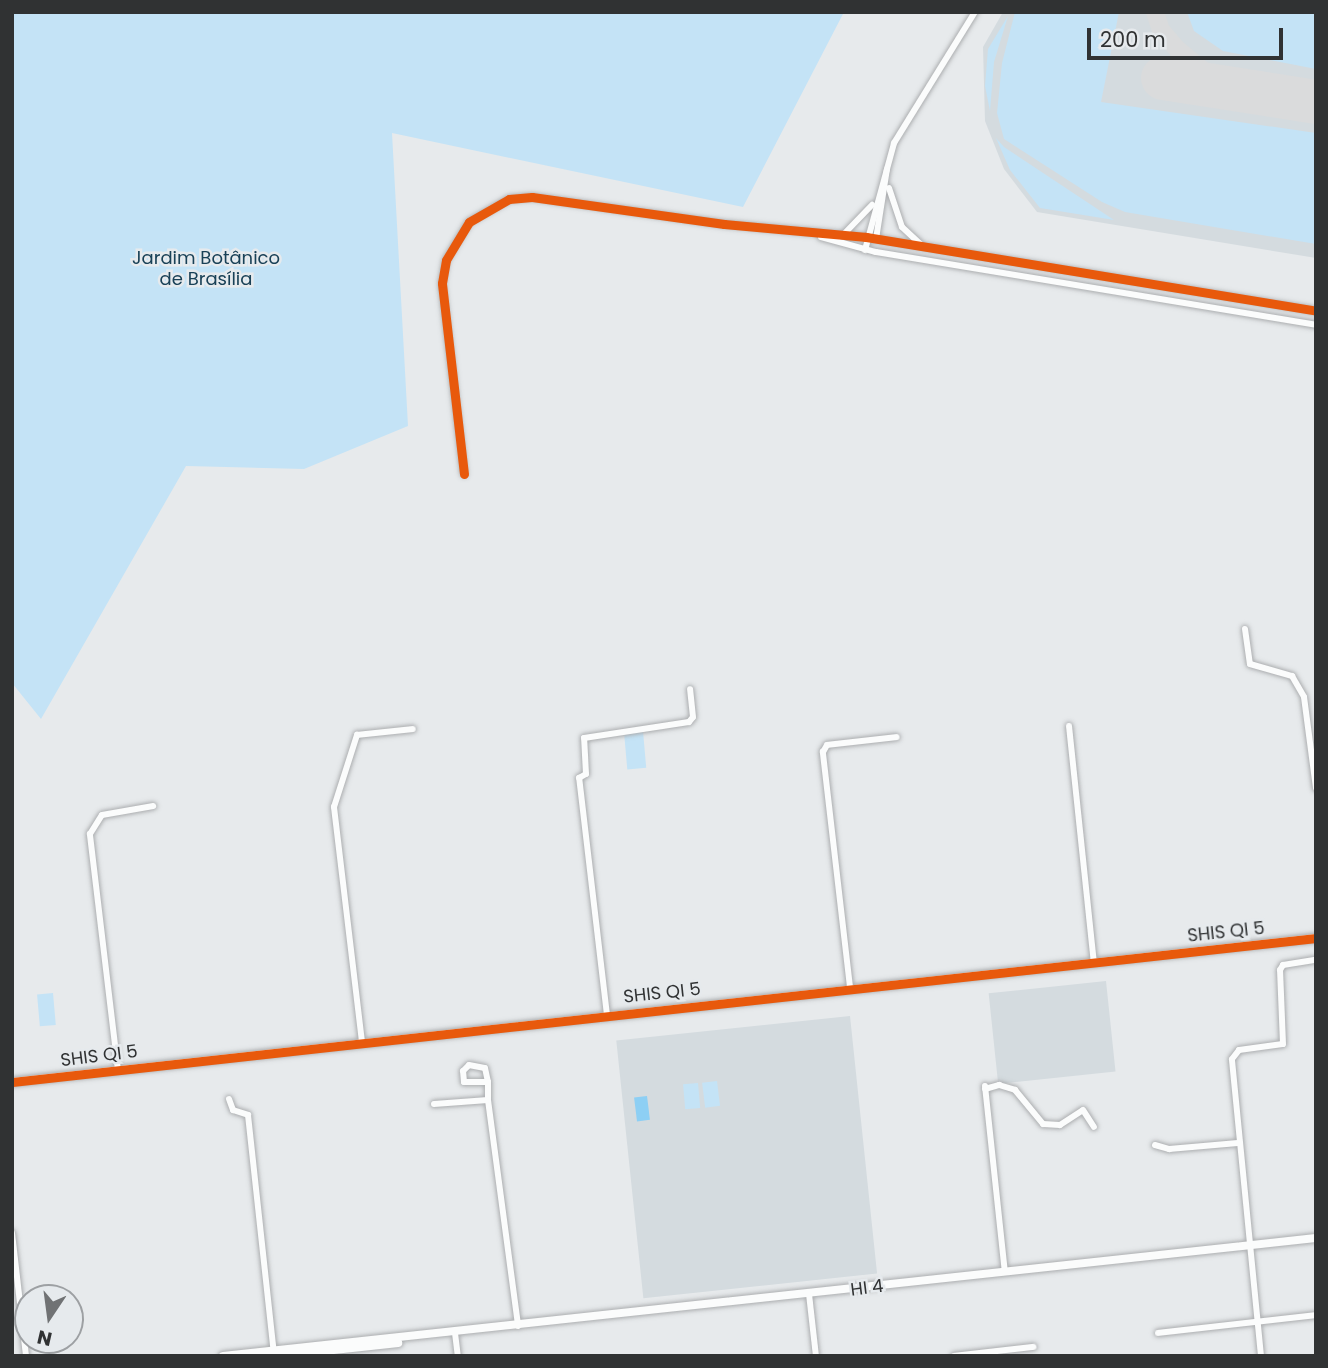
<!DOCTYPE html>
<meta charset="utf-8">
<style>
body{margin:0}
#map{position:relative;width:1328px;height:1368px;overflow:hidden;background:#e7eaec;font-family:Poppins,sans-serif}
div>[style]{position:absolute}
.built>*{inset:0;background:#d4dbdf;transform-origin:0 0}
.green>*{inset:0;background:#c4e3f6;transform-origin:0 0}
.water>*{inset:0;background:#8dcff4;transform-origin:0 0}
.taxiway>*{height:18px;margin:-9px;padding:0 9px;transform-origin:9px;border-radius:9px;background:#dadbdc}
.runway>*{height:44px;margin:-22px;padding:0 22px;transform-origin:22px;border-radius:22px;background:#dadbdc}
.roads{filter:drop-shadow(0 0 2px #acaeb0) drop-shadow(0 0 2px #acaeb0)}
.minor>*{height:6px;margin:-3px;padding:0 3px;transform-origin:3px;border-radius:3px;background:#fbfcfc}
.tertiary>*{height:8px;margin:-4px;padding:0 4px;transform-origin:4px;border-radius:4px;background:#fbfcfc}
.cycleway>*{height:9px;margin:-4.5px;padding:0 4.5px;transform-origin:4.5px;border-radius:4.5px;background:#e8590c}
span{translate:-50% -50%;white-space:nowrap;text-align:center;line-height:1.15;-webkit-text-stroke:5px #e6eaed;paint-order:stroke}
.park-label{font-size:18px;color:#194157}
.street-label{font-size:18px;color:#303233}
.frame{position:absolute;inset:0;border:14px solid #303233;pointer-events:none}
.north{position:absolute;left:14px;top:1284px;width:70px;height:70px;box-sizing:border-box;background:#e6eaed;border:2px solid #9da0a3;border-radius:50%;rotate:193deg;font-size:19px;font-weight:700;line-height:28px;text-align:center;color:#303233}
.north::after{content:'';display:block;margin:auto;width:24px;height:32px;background:#707274;clip-path:polygon(50% 0,100% 100%,50% 72%,0 100%)}
.scale{position:absolute;left:1087px;top:28px;width:196px;height:32px;box-sizing:border-box;border:4px solid #303233;border-top:0;padding-left:9px;font-size:21px;line-height:24px;white-space:nowrap;color:#303233;-webkit-text-stroke:5px #e6eaed;paint-order:stroke}
</style>
<div id="map">
<div class="built">
<i style="clip-path:polygon(1003px 12px,1316px 12px,1316px 258px,1037px 212px,1004px 169px,985px 121px,983px 47px)"></i>
<i style="left:1106px;top:981px;width:91px;height:118px;rotate:84deg"></i>
<i style="left:850px;top:1016px;width:259px;height:235px;rotate:84deg"></i>
</div>
<div class="green">
<i style="clip-path:polygon(12px 12px,844px 12px,743px 207px,392px 133px,408px 426px,304px 469px,186px 466px,41px 719px,12px 683px)"></i>
<i style="clip-path:polygon(1015px 12px,1119px 12px,1101px 102px,1316px 133px,1316px 244px,1125px 212px,1102px 202px,1004px 139px,997px 113px,1002px 63px)"></i>
<i style="clip-path:polygon(1187px 12px,1316px 12px,1316px 69px,1223px 51px,1194px 31px)"></i>
<i style="clip-path:polygon(1008px 16px,994px 62px,990px 111px,985px 86px,988px 49px)"></i>
<i style="clip-path:polygon(996px 138px,1004px 147px,1114px 220px,1040px 208px,1010px 170px)"></i>
<i style="left:643px;top:731px;width:37px;height:19px;rotate:85deg"></i>
<i style="left:53px;top:993px;width:32px;height:16px;rotate:85deg"></i>
<i style="left:717px;top:1081px;width:25px;height:15px;rotate:83deg"></i>
<i style="left:698px;top:1083px;width:25px;height:15px;rotate:85deg"></i>
</div>
<div class="water">
<i style="left:647px;top:1096px;width:24px;height:13px;rotate:83deg"></i>
</div>
<div class="taxiway">
<i style="left:1155px;top:12px;width:19px;rotate:72deg"></i>
<i style="left:1161px;top:30px;width:23px;rotate:50deg"></i>
<i style="left:1176px;top:48px;width:45px;rotate:39.6deg"></i>
<i style="left:1211px;top:77px;width:27px;rotate:24deg"></i>
</div>
<div class="runway">
<i style="left:1163px;top:78px;width:155px;rotate:8.9deg"></i>
</div>
<div class="roads">
<div class="minor">
<i style="left:889px;top:188px;width:41px;rotate:71.6deg"></i>
<i style="left:902px;top:227px;width:25px;rotate:43deg"></i>
<i style="left:843px;top:235px;width:42px;rotate:-46deg"></i>
<i style="left:821px;top:237px;width:57px;rotate:15.3deg"></i>
<i style="left:876px;top:252px;width:446px;rotate:9.4deg"></i>
<i style="left:876px;top:239px;width:71px;rotate:-81.1deg"></i>
<i style="left:865px;top:250px;width:111px;rotate:-74.8deg"></i>
<i style="left:894px;top:143px;width:154px;rotate:-58.3deg"></i>
<i style="left:464px;top:474px;width:192px;rotate:-96.6deg"></i>
<i style="left:442px;top:283px;width:23px;rotate:-80deg"></i>
<i style="left:446px;top:260px;width:44px;rotate:-58.8deg"></i>
<i style="left:469px;top:222px;width:46px;rotate:-29.9deg"></i>
<i style="left:509px;top:199px;width:23px;rotate:-5deg"></i>
<i style="left:532px;top:197px;width:194px;rotate:8deg"></i>
<i style="left:724px;top:224px;width:143px;rotate:5.2deg"></i>
<i style="left:866px;top:237px;width:456px;rotate:9.3deg"></i>
<i style="left:1245px;top:629px;width:35px;rotate:82deg"></i>
<i style="left:1250px;top:664px;width:44px;rotate:15.9deg"></i>
<i style="left:1292px;top:676px;width:24px;rotate:60deg"></i>
<i style="left:1304px;top:697px;width:92px;rotate:82.5deg"></i>
<i style="left:1069px;top:726px;width:237px;rotate:84deg"></i>
<i style="left:850px;top:987px;width:237px;rotate:-96.6deg"></i>
<i style="left:823px;top:752px;width:8px;rotate:-60deg"></i>
<i style="left:827px;top:745px;width:70px;rotate:-6.5deg"></i>
<i style="left:607px;top:1015px;width:239px;rotate:-96.7deg"></i>
<i style="left:579px;top:778px;width:8px;rotate:-30deg"></i>
<i style="left:586px;top:774px;width:36px;rotate:-93deg"></i>
<i style="left:584px;top:738px;width:106px;rotate:-8.7deg"></i>
<i style="left:689px;top:722px;width:6px;rotate:-51deg"></i>
<i style="left:693px;top:717px;width:28px;rotate:-96deg"></i>
<i style="left:362px;top:1042px;width:237px;rotate:-96.8deg"></i>
<i style="left:334px;top:807px;width:76px;rotate:-72.3deg"></i>
<i style="left:357px;top:735px;width:56px;rotate:-6.1deg"></i>
<i style="left:118px;top:1070px;width:238px;rotate:-96.8deg"></i>
<i style="left:90px;top:834px;width:22px;rotate:-58deg"></i>
<i style="left:102px;top:815px;width:52px;rotate:-10deg"></i>
<i style="left:985px;top:1086px;width:187px;rotate:83.9deg"></i>
<i style="left:985px;top:1089px;width:15px;rotate:-16deg"></i>
<i style="left:999px;top:1085px;width:17px;rotate:17deg"></i>
<i style="left:1015px;top:1090px;width:44px;rotate:50.5deg"></i>
<i style="left:1043px;top:1124px;width:17px;rotate:3deg"></i>
<i style="left:1060px;top:1125px;width:27px;rotate:-33deg"></i>
<i style="left:1083px;top:1110px;width:20px;rotate:57deg"></i>
<i style="left:229px;top:1099px;width:12px;rotate:70deg"></i>
<i style="left:233px;top:1110px;width:16px;rotate:18deg"></i>
<i style="left:248px;top:1115px;width:242px;rotate:83.8deg"></i>
<i style="left:488px;top:1100px;width:228px;rotate:82.4deg"></i>
<i style="left:434px;top:1104px;width:54px;rotate:-4.2deg"></i>
<i style="left:488px;top:1100px;width:18px;rotate:-90deg"></i>
<i style="left:488px;top:1082px;width:24px;rotate:180deg"></i>
<i style="left:464px;top:1082px;width:11px;rotate:-95deg"></i>
<i style="left:463px;top:1071px;width:8px;rotate:-45deg"></i>
<i style="left:469px;top:1065px;width:16px;rotate:11deg"></i>
<i style="left:485px;top:1068px;width:14px;rotate:78deg"></i>
<i style="left:1155px;top:1145px;width:15px;rotate:16deg"></i>
<i style="left:1169px;top:1149px;width:69px;rotate:-5deg"></i>
<i style="left:12px;top:1233px;width:124px;rotate:83.5deg"></i>
<i style="left:809px;top:1294px;width:62px;rotate:83.6deg"></i>
<i style="left:455px;top:1333px;width:23px;rotate:83deg"></i>
<i style="left:1158px;top:1333px;width:159px;rotate:-6.5deg"></i>
<i style="left:954px;top:1356px;width:80px;rotate:-6.5deg"></i>
<i style="left:1261px;top:1356px;width:298px;rotate:-95.6deg"></i>
<i style="left:1232px;top:1059px;width:11px;rotate:-52deg"></i>
<i style="left:1239px;top:1050px;width:44px;rotate:-7.8deg"></i>
<i style="left:1283px;top:1044px;width:74px;rotate:-92.3deg"></i>
<i style="left:1280px;top:970px;width:6px;rotate:-59deg"></i>
<i style="left:1283px;top:965px;width:33px;rotate:-9deg"></i>
</div>
<div class="tertiary">
<i style="left:12px;top:1082px;width:1312px;rotate:-6.3deg"></i>
<i style="left:223px;top:1356px;width:1099px;rotate:-6.16deg"></i>
<i style="left:278px;top:1356px;width:121px;rotate:-6.2deg"></i>
</div>
</div>
<div class="cycleway">
<i style="left:464px;top:474px;width:192px;rotate:-96.6deg"></i>
<i style="left:442px;top:283px;width:23px;rotate:-80deg"></i>
<i style="left:446px;top:260px;width:44px;rotate:-58.8deg"></i>
<i style="left:469px;top:222px;width:46px;rotate:-29.9deg"></i>
<i style="left:509px;top:199px;width:23px;rotate:-5deg"></i>
<i style="left:532px;top:197px;width:194px;rotate:8deg"></i>
<i style="left:724px;top:224px;width:143px;rotate:5.2deg"></i>
<i style="left:866px;top:237px;width:456px;rotate:9.3deg"></i>
<i style="left:12px;top:1082px;width:1312px;rotate:-6.3deg"></i>
</div>
<div class="park-label">
<span style="left:206px;top:269px">Jardim Botânico<br>de Brasília</span>
</div>
<div class="street-label">
<span style="left:1226px;top:932px;rotate:-6deg">SHIS QI 5</span>
<span style="left:662px;top:993px;rotate:-6deg">SHIS QI 5</span>
<span style="left:99px;top:1056px;rotate:-7deg">SHIS QI 5</span>
<span style="left:867px;top:1288px;rotate:-7deg">HI 4</span>
</div>
<div class="frame"></div>
<div class="north">N</div>
<div class="scale">200 m</div>
</div>
